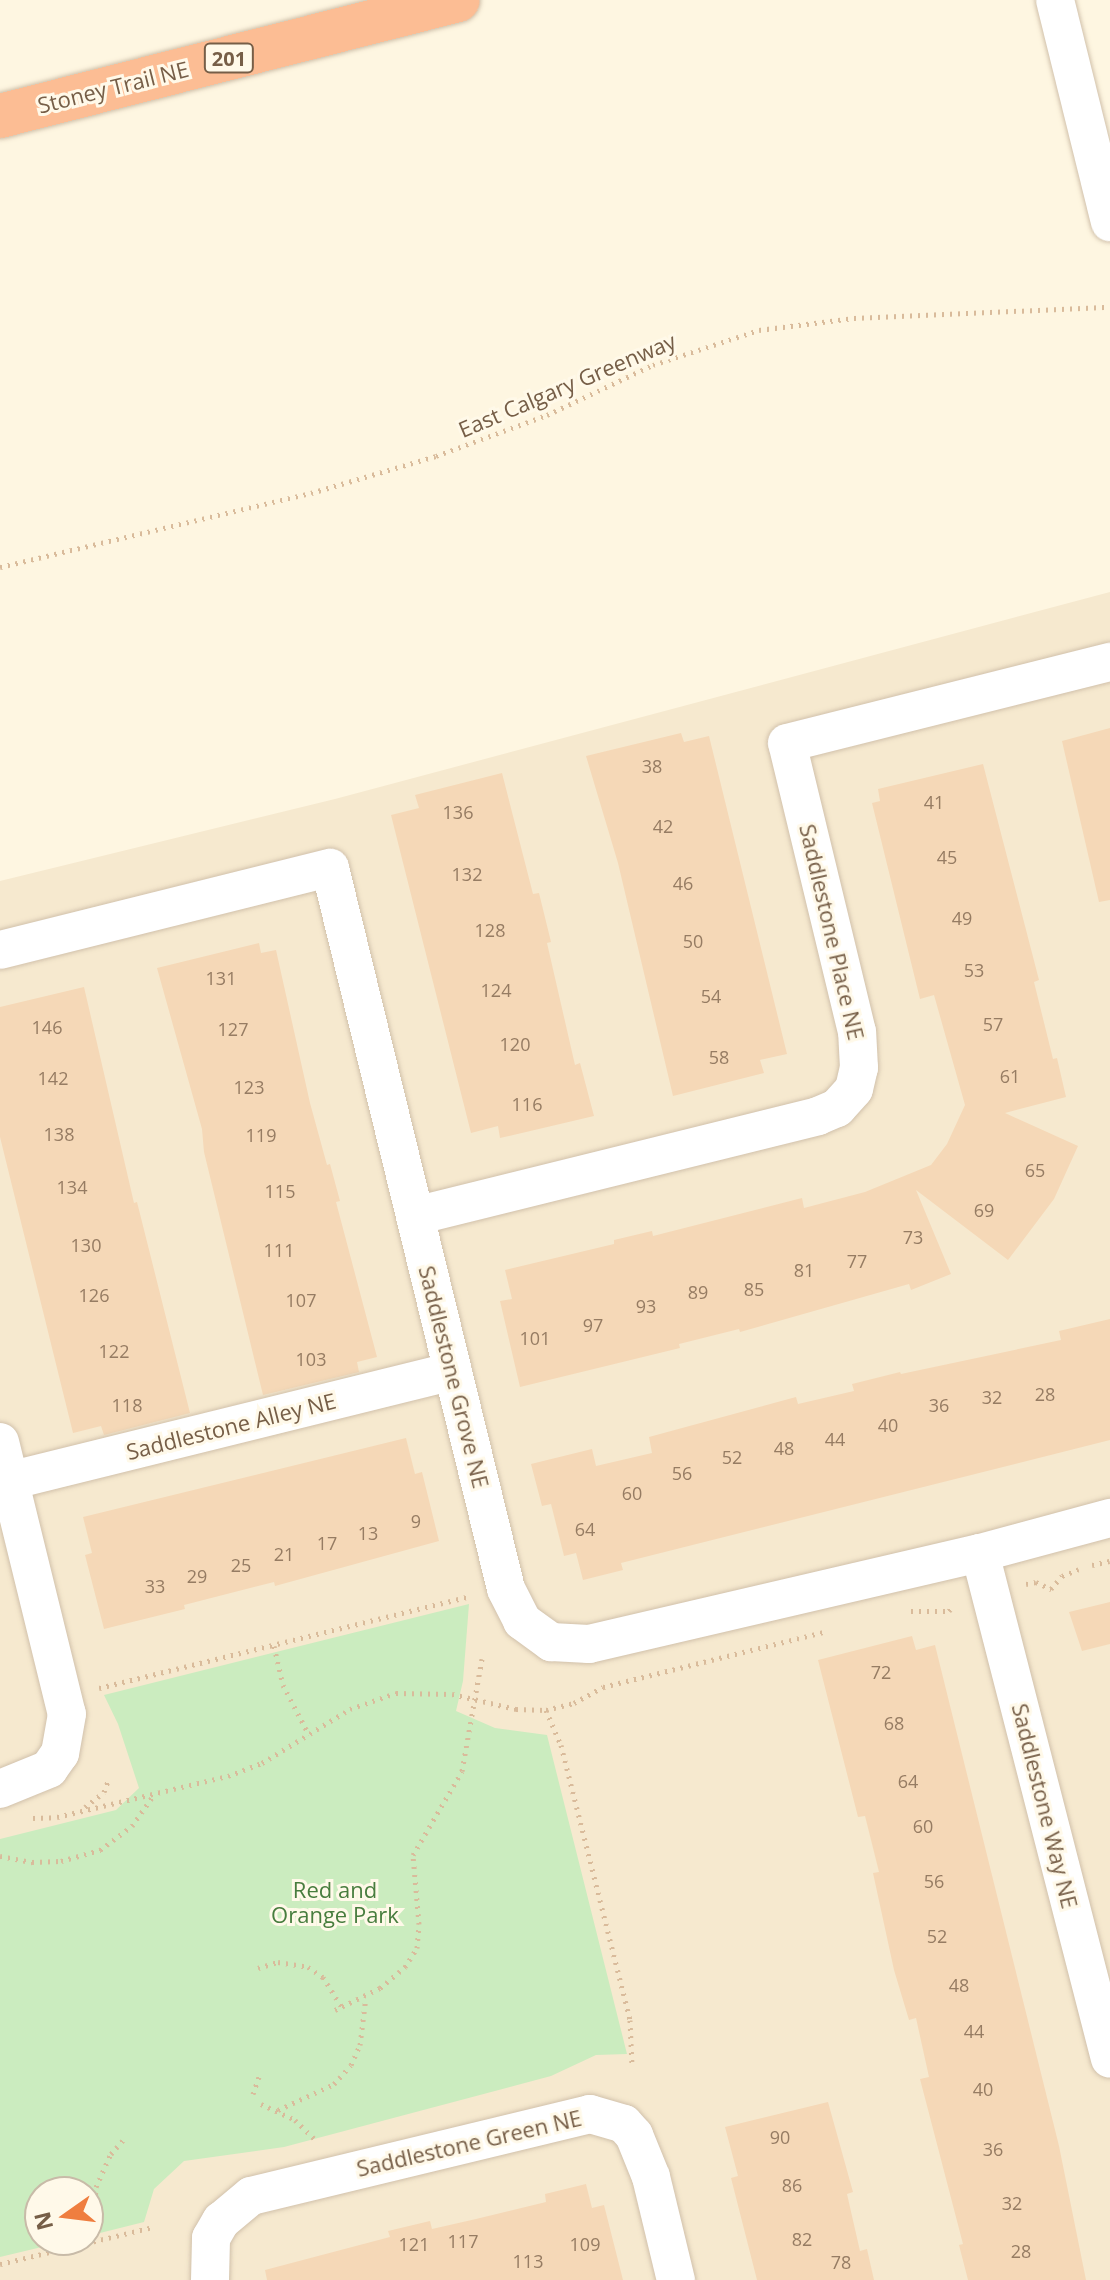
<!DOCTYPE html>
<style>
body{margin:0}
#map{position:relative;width:1110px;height:2280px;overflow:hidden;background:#fef6e1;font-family:"Open Sans",sans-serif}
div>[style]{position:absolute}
.residential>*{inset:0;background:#f6e9cf}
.green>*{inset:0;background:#cbecbf}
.building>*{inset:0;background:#f5d8b7}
.path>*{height:5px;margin-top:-2.5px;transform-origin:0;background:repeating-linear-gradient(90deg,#d9bb9b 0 2px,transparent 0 8px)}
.roads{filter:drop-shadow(0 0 2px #d1c1ab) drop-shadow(0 0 2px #d1c1ab)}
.minor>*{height:38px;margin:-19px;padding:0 19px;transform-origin:19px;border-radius:19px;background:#fff}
.highway>*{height:44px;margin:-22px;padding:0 22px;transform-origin:22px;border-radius:22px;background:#fcbd94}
span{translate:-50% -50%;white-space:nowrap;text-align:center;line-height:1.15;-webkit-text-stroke:6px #fff9e9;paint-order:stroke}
.number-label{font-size:18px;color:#967c63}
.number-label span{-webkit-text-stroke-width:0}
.shield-label span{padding:2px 6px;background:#fff9e9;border:2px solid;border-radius:6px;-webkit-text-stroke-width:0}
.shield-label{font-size:20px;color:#765e47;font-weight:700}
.street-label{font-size:22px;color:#765e47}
.park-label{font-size:22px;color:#487d3e}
.north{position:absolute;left:24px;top:2176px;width:80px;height:80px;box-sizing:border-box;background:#fff9e9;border:2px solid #c8bba8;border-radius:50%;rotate:256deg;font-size:22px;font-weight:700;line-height:32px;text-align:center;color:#765e47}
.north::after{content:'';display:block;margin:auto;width:28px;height:36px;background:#ef7e3f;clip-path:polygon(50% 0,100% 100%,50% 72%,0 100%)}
</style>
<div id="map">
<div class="residential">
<i style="clip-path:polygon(evenodd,1110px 592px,1110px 2280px,0 2280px,0 881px,335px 799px,1110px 592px,40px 2192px,88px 2192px,88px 2240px,40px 2240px,40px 2192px)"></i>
</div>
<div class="green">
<i style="clip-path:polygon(469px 1604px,463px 1681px,456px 1711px,495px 1728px,547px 1735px,627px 2054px,596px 2055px,551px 2076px,284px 2147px,184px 2161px,154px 2189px,144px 2222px,88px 2236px,88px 2192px,40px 2192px,40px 2240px,71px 2240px,0 2257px,0 1839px,116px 1810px,139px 1788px,118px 1724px,104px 1695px)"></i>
</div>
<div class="building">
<i style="clip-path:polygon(1110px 728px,1110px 900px,1099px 902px,1062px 741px)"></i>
<i style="clip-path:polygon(681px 733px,684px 742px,709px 736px,787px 1054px,760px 1060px,764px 1073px,673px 1096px,618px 863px,586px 756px)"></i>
<i style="clip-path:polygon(983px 764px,1039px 980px,1034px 982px,1053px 1059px,1057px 1058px,1066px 1097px,1005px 1113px,1078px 1146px,1054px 1199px,1008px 1260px,916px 1190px,951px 1274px,911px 1290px,909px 1284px,740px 1332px,739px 1329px,679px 1344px,680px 1348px,520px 1387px,500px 1301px,512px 1299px,505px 1270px,614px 1244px,614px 1240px,652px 1231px,653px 1236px,802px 1198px,804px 1208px,865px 1192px,931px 1165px,947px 1144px,965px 1105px,934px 995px,920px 999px,872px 803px,880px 801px,878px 789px)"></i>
<i style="clip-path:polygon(502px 773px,533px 894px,539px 893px,551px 942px,547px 943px,575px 1065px,580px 1063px,594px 1116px,500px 1138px,498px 1126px,471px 1133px,391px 815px,419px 808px,415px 795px)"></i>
<i style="clip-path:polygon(259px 943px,261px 953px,276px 950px,310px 1103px,327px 1165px,330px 1164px,340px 1201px,336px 1202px,377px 1357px,357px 1362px,359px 1372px,263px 1395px,204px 1152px,202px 1129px,157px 968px)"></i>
<i style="clip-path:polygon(84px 987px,134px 1203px,137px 1202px,190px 1413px,104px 1435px,101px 1426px,73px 1433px,0 1137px,0 1007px)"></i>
<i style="clip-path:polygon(1110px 1319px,1110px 1440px,621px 1563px,623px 1570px,583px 1580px,576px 1553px,564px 1556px,551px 1504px,542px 1506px,531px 1464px,592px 1449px,596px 1466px,652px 1453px,649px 1437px,796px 1397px,798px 1404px,854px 1391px,852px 1384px,900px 1372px,901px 1374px,1061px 1340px,1059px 1331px)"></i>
<i style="clip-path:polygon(406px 1438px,415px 1474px,422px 1472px,439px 1541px,275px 1586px,274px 1582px,184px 1605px,185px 1609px,104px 1629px,85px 1555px,92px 1553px,83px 1517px)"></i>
<i style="clip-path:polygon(1110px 1602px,1110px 1644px,1082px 1651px,1069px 1612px)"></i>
<i style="clip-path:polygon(912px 1636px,916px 1650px,935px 1645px,1059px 2146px,1086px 2280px,968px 2280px,959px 2245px,963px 2244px,920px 2079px,929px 2077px,916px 2018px,909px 2020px,894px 1970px,873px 1873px,879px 1872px,865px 1816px,858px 1817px,818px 1660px)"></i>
<i style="clip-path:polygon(828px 2102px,853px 2192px,847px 2194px,860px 2251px,867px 2249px,874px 2280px,757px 2280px,731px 2178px,738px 2176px,725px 2127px)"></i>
<i style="clip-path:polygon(586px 2184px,592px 2208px,604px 2205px,623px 2280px,267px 2280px,265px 2270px,390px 2237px,388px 2231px,430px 2221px,432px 2229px,476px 2219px,546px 2202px,545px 2194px)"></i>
</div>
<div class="path">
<i style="left:0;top:567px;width:320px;rotate:-13.4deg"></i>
<i style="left:311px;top:493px;width:130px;rotate:-16.5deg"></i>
<i style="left:436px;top:456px;width:118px;rotate:-20.3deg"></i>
<i style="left:547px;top:415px;width:117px;rotate:-25.3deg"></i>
<i style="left:653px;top:365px;width:112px;rotate:-18.3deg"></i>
<i style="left:759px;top:330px;width:96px;rotate:-7.2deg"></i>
<i style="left:854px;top:318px;width:256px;rotate:-2.5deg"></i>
<i style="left:1092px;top:1565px;width:18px;rotate:-13deg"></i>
<i style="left:1026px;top:1584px;width:10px;rotate:-11deg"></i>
<i style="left:1036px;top:1582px;width:17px;rotate:25deg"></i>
<i style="left:1051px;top:1589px;width:17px;rotate:-50deg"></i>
<i style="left:1062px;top:1576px;width:18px;rotate:-22deg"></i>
<i style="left:911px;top:1611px;width:38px"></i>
<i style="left:949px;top:1611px;width:7px;rotate:-56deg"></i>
<i style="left:274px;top:1646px;width:40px;rotate:77deg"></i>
<i style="left:283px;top:1685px;width:56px;rotate:62.5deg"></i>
<i style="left:99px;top:1688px;width:382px;rotate:-13.9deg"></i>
<i style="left:546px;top:1710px;width:38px;rotate:67deg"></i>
<i style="left:561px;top:1745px;width:284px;rotate:75.9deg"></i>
<i style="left:630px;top:2020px;width:45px;rotate:87.5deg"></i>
<i style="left:85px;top:1807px;width:24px;rotate:-38deg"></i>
<i style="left:104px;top:1792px;width:15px;rotate:-70deg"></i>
<i style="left:33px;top:1818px;width:24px;rotate:-2deg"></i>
<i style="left:57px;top:1817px;width:176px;rotate:-13.5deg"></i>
<i style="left:228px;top:1776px;width:36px;rotate:-21deg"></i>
<i style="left:262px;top:1763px;width:103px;rotate:-31.5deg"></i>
<i style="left:350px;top:1709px;width:49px;rotate:-19.2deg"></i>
<i style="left:396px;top:1693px;width:56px;rotate:1deg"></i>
<i style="left:452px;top:1694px;width:66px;rotate:13.2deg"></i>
<i style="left:516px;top:1709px;width:30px;rotate:2deg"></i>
<i style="left:546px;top:1710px;width:29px;rotate:-14deg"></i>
<i style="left:574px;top:1703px;width:33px;rotate:-29deg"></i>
<i style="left:603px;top:1687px;width:231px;rotate:-14deg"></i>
<i style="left:0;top:1856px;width:33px;rotate:11deg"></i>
<i style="left:32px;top:1862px;width:29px;rotate:-2deg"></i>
<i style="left:61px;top:1861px;width:41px;rotate:-15.8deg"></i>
<i style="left:100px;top:1850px;width:40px;rotate:-37deg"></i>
<i style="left:132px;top:1826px;width:39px;rotate:-55deg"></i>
<i style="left:258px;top:1968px;width:21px;rotate:-17deg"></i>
<i style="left:278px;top:1962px;width:30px;rotate:9deg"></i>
<i style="left:308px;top:1967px;width:18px;rotate:34deg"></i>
<i style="left:323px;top:1977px;width:36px;rotate:58deg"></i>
<i style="left:335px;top:2010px;width:50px;rotate:-26.1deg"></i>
<i style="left:380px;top:1988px;width:33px;rotate:-40deg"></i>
<i style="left:405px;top:1967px;width:22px;rotate:-58deg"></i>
<i style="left:417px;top:1948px;width:24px;rotate:-85deg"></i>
<i style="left:419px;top:1924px;width:69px;rotate:-95deg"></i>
<i style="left:413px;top:1855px;width:97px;rotate:-59.7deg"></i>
<i style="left:462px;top:1771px;width:114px;rotate:-79.9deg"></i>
<i style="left:253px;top:2094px;width:21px;rotate:-71deg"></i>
<i style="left:261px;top:2104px;width:38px;rotate:25deg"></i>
<i style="left:295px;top:2120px;width:30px;rotate:44deg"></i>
<i style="left:278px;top:2110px;width:62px;rotate:-24.9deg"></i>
<i style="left:334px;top:2084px;width:25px;rotate:-48deg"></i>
<i style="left:351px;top:2065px;width:22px;rotate:-66deg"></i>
<i style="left:360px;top:2045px;width:48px;rotate:-82.9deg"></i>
<i style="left:92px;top:2242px;width:55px;rotate:-85.8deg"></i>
<i style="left:96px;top:2187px;width:36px;rotate:-66deg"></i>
<i style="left:111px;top:2154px;width:23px;rotate:-49deg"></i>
<i style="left:0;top:2264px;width:157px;rotate:-13.6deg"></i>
</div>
<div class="roads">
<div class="minor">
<i style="left:1055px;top:0;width:229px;rotate:76.1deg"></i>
<i style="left:0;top:950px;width:340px;rotate:-14deg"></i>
<i style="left:330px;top:868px;width:742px;rotate:76.28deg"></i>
<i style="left:506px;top:1589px;width:36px;rotate:63deg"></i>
<i style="left:522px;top:1621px;width:36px;rotate:36deg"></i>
<i style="left:551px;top:1642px;width:38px;rotate:3deg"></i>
<i style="left:589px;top:1644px;width:401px;rotate:-13.1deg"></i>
<i style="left:980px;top:1553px;width:135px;rotate:-15.1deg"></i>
<i style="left:415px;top:1216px;width:415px;rotate:-13.9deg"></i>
<i style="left:818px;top:1116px;width:21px;rotate:-23deg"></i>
<i style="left:837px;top:1108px;width:25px;rotate:-48deg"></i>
<i style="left:854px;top:1089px;width:22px;rotate:-77deg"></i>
<i style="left:859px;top:1068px;width:36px;rotate:-93deg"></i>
<i style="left:857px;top:1032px;width:297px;rotate:-103.6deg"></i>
<i style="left:787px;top:743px;width:333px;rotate:-14.1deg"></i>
<i style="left:0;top:1442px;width:280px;rotate:76.2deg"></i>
<i style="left:67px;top:1714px;width:40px;rotate:100deg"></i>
<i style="left:60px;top:1753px;width:19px;rotate:125deg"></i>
<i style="left:49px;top:1769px;width:53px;rotate:157.8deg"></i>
<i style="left:9px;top:1481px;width:457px;rotate:-13.9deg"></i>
<i style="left:980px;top:1553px;width:522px;rotate:75.59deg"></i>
<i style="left:210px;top:2280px;width:42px;rotate:-88.6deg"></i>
<i style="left:211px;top:2238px;width:20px;rotate:-60deg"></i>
<i style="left:221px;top:2221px;width:39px;rotate:-40deg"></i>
<i style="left:251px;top:2196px;width:349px;rotate:-13.6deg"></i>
<i style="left:590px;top:2114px;width:35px;rotate:16deg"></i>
<i style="left:624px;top:2124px;width:15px;rotate:48deg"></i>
<i style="left:634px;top:2135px;width:45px;rotate:68deg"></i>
<i style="left:651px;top:2177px;width:106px;rotate:76.4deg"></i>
</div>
<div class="highway">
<i style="left:0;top:116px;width:472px;rotate:-14.2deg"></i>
</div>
</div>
<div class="number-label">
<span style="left:652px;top:766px">38</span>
<span style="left:934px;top:802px">41</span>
<span style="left:458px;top:812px">136</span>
<span style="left:663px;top:826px">42</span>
<span style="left:947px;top:857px">45</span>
<span style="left:467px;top:874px">132</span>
<span style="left:683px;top:883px">46</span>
<span style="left:962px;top:918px">49</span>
<span style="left:490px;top:930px">128</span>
<span style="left:693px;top:941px">50</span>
<span style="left:974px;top:970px">53</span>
<span style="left:221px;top:978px">131</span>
<span style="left:496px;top:990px">124</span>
<span style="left:711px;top:996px">54</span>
<span style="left:993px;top:1024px">57</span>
<span style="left:47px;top:1027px">146</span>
<span style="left:233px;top:1029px">127</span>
<span style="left:515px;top:1044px">120</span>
<span style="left:719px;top:1057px">58</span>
<span style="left:1010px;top:1076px">61</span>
<span style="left:53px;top:1078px">142</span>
<span style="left:249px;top:1087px">123</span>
<span style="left:527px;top:1104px">116</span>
<span style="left:59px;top:1134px">138</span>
<span style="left:261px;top:1135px">119</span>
<span style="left:1035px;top:1170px">65</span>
<span style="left:72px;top:1187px">134</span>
<span style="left:280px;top:1191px">115</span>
<span style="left:984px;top:1210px">69</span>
<span style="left:913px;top:1237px">73</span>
<span style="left:86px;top:1245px">130</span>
<span style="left:279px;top:1250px">111</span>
<span style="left:857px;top:1261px">77</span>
<span style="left:804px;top:1270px">81</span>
<span style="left:754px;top:1289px">85</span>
<span style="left:698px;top:1292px">89</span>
<span style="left:94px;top:1295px">126</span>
<span style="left:301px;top:1300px">107</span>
<span style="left:646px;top:1306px">93</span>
<span style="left:593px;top:1325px">97</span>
<span style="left:535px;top:1338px">101</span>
<span style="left:114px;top:1351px">122</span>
<span style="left:311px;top:1359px">103</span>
<span style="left:1045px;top:1394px">28</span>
<span style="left:992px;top:1397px">32</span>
<span style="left:127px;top:1405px">118</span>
<span style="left:939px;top:1405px">36</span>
<span style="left:888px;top:1425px">40</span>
<span style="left:835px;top:1439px">44</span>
<span style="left:784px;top:1448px">48</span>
<span style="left:732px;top:1457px">52</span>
<span style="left:682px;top:1473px">56</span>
<span style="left:632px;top:1493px">60</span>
<span style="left:416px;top:1521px">9</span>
<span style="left:585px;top:1529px">64</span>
<span style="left:368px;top:1533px">13</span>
<span style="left:327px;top:1543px">17</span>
<span style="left:284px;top:1554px">21</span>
<span style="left:241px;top:1565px">25</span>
<span style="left:197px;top:1576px">29</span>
<span style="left:155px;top:1586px">33</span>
<span style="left:881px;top:1672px">72</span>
<span style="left:894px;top:1723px">68</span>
<span style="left:908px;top:1781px">64</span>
<span style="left:923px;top:1826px">60</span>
<span style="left:934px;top:1881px">56</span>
<span style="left:937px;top:1936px">52</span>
<span style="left:959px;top:1985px">48</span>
<span style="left:974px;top:2031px">44</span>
<span style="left:983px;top:2089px">40</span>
<span style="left:780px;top:2137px">90</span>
<span style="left:993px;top:2149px">36</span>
<span style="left:792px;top:2185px">86</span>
<span style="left:1012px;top:2203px">32</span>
<span style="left:802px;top:2239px">82</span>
<span style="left:463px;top:2241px">117</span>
<span style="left:414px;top:2244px">121</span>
<span style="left:585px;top:2244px">109</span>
<span style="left:1021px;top:2251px">28</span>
<span style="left:528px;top:2261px">113</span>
<span style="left:841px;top:2262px">78</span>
</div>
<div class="shield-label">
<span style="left:229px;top:58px">201</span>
</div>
<div class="street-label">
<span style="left:113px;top:87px;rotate:-14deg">Stoney Trail NE</span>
<span style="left:567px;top:385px;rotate:-23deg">East Calgary Greenway</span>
<span style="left:832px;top:932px;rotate:77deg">Saddlestone Place NE</span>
<span style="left:454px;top:1377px;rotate:76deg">Saddlestone Grove NE</span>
<span style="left:231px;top:1426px;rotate:-14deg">Saddlestone Alley NE</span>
<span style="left:1045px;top:1806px;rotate:76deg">Saddlestone Way NE</span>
<span style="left:469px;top:2143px;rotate:-13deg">Saddlestone Green NE</span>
</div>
<div class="park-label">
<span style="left:335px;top:1902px">Red and<br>Orange Park</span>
</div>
<div class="north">N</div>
</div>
